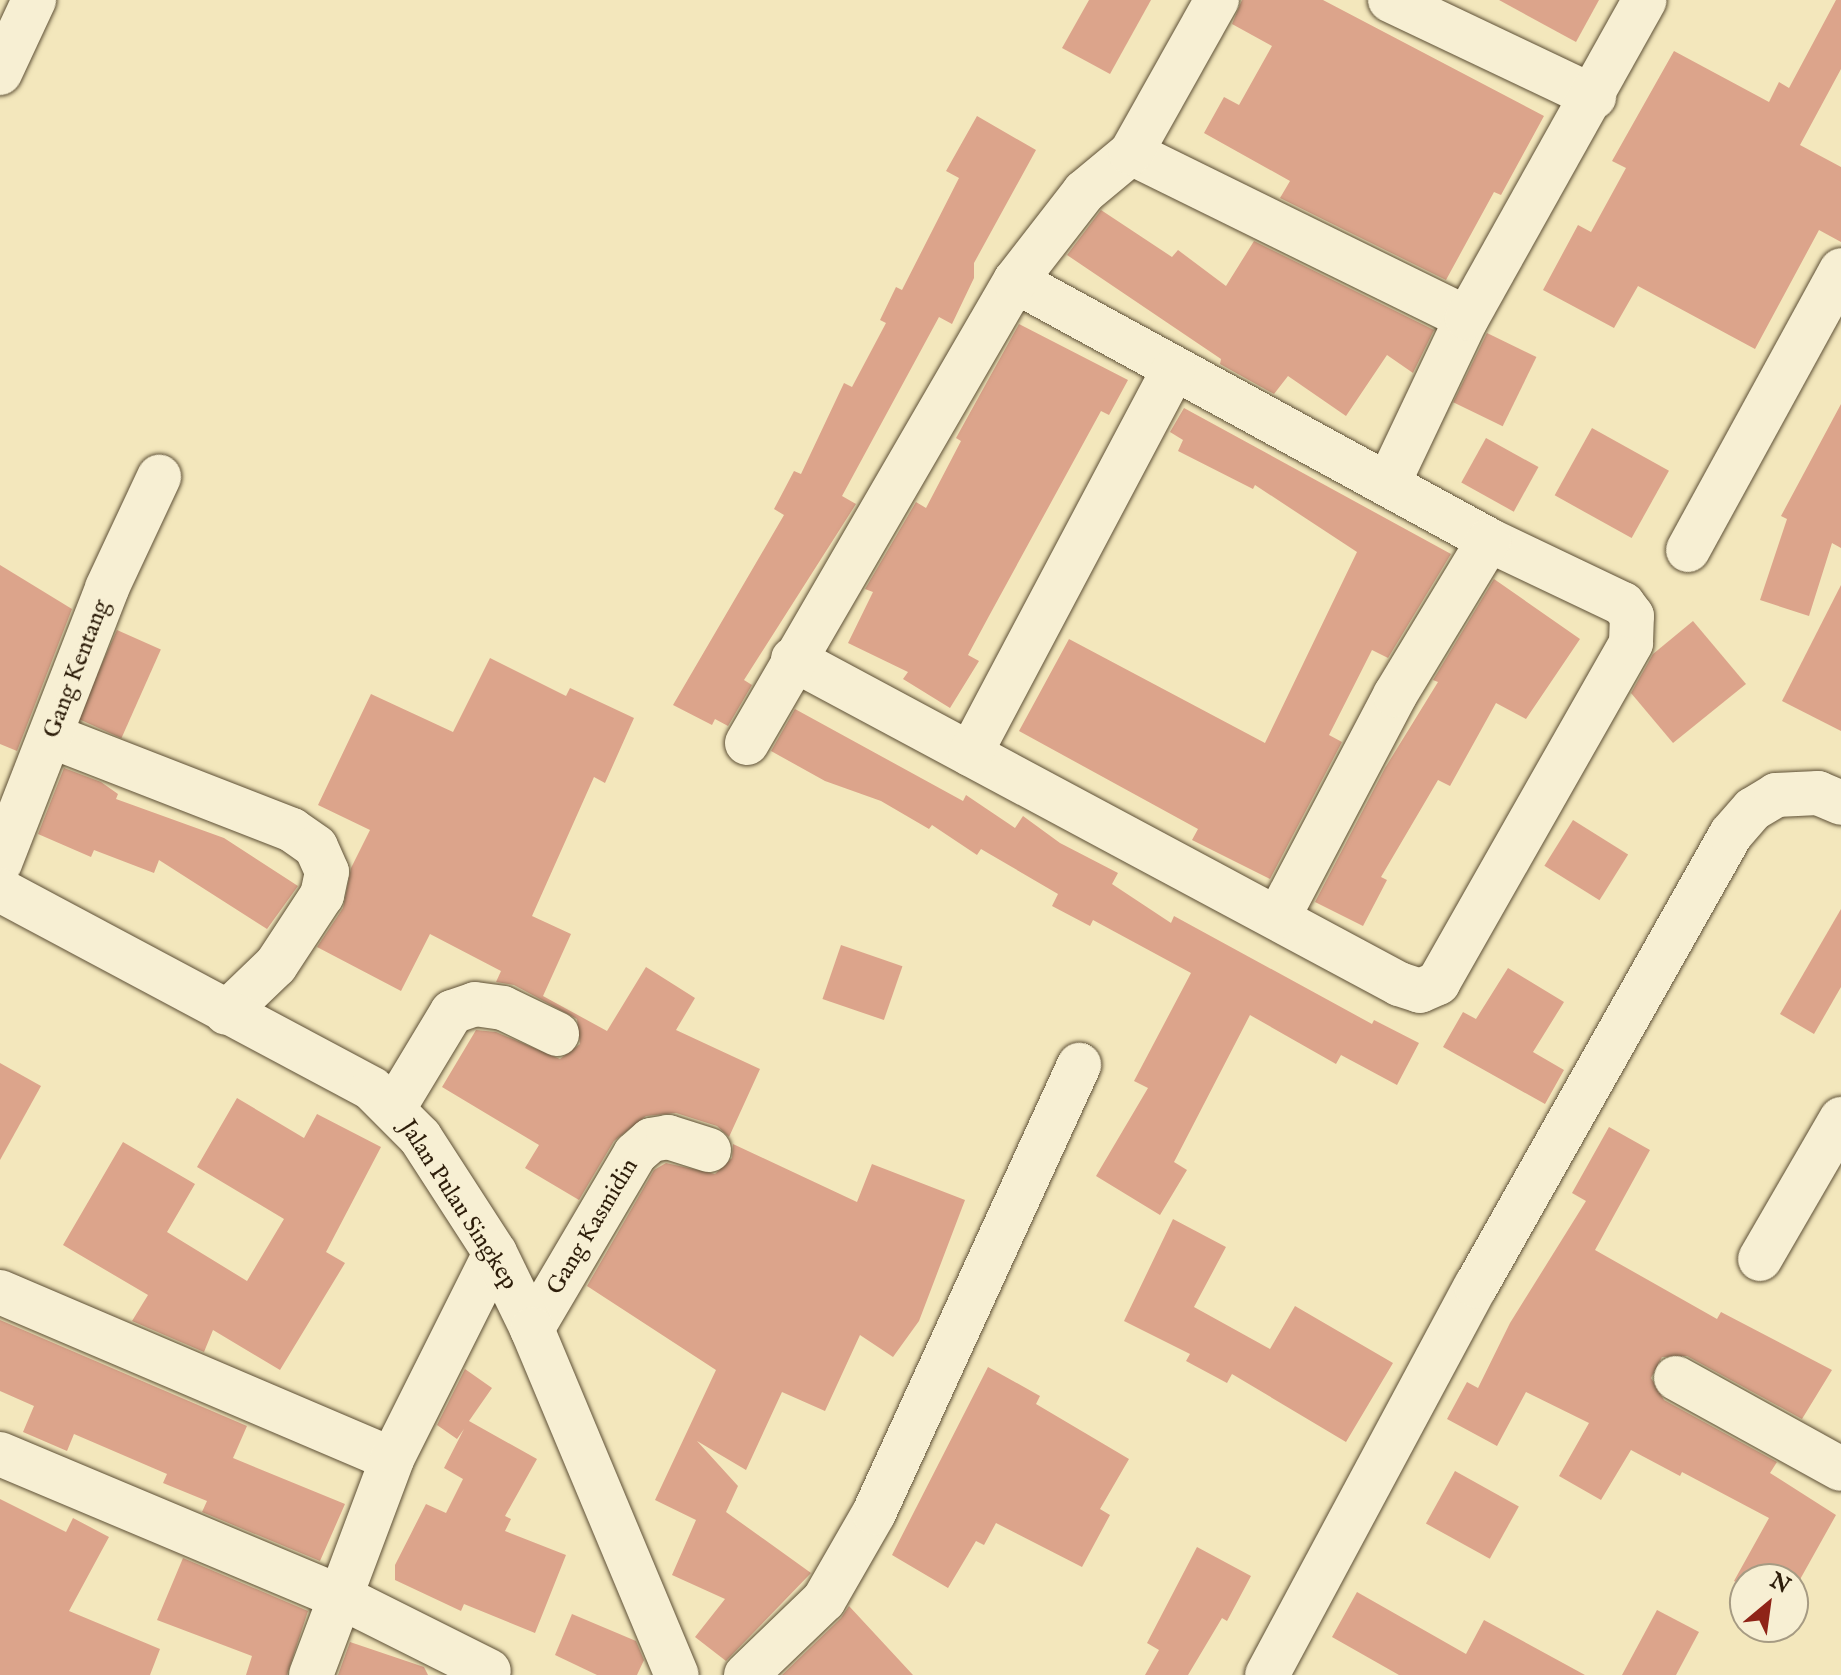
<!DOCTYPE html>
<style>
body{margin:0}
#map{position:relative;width:1841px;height:1675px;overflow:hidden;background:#f3e7bc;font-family:"IM FELL English",serif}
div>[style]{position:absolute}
.building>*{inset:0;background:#dca48b;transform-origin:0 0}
.roads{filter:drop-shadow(0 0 2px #5e5036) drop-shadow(0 0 2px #5e5036)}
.street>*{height:44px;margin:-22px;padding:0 22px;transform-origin:22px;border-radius:22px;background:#f7efd3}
.secondary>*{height:44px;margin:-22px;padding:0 22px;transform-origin:22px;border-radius:22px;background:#f7efd3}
span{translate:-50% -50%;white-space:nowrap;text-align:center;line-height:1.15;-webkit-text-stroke:7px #f7efd3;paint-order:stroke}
.street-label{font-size:24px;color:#2d1d0a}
.north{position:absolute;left:1729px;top:1563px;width:80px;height:80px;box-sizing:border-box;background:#f7efd3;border:2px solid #a69b83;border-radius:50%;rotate:29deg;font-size:22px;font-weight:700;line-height:32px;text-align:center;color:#2d1d0a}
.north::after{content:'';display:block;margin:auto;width:28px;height:36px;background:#8f2418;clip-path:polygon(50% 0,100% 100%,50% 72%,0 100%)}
</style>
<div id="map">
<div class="building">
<i style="clip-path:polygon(1089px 0,1151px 0,1110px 74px,1062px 48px)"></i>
<i style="clip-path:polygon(1242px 0,1323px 0,1544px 116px,1501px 195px,1494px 192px,1446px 280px,1280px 198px,1290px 181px,1204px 133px,1224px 97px,1239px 105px,1272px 46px,1232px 24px)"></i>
<i style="clip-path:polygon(1499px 0,1599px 0,1576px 42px)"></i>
<i style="clip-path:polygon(1836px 0,1841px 0,1841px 69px,1800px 145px,1841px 167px,1841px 242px,1819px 230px,1755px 349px,1638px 286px,1614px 328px,1543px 290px,1578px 225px,1591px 232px,1626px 168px,1612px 161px,1674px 51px,1769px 102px,1779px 82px,1789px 88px)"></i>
<i style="clip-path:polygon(977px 116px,1036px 150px,974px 263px,974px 278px,952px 324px,939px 317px,842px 496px,856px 504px,744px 680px,752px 685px,728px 726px,715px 719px,712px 725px,673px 705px,784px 515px,774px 509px,794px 471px,801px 474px,844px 383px,852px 387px,886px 323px,880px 320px,896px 287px,902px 290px,959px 178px,946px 171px)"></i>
<i style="clip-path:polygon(1101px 210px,1172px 257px,1178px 250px,1226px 286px,1254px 241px,1434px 330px,1413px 373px,1387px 355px,1346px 416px,1288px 376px,1274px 394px,1220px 364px,1221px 359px,1067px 255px)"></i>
<i style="clip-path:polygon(1019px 324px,1128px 380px,1109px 415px,1101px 411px,989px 616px,968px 655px,979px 661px,950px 708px,903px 679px,908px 672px,848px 643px,873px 592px,865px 589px,916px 502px,926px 508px,961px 441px,956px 438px)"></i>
<i style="left:1487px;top:333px;width:55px;height:77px;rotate:26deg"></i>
<i style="clip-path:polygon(1841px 404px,1841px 548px,1832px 543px,1809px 616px,1760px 600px,1787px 519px,1781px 516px)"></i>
<i style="clip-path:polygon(1184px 408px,1451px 554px,1388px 658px,1372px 650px,1329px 735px,1342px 742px,1270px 879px,1192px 840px,1198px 829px,1019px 731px,1069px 639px,1265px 743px,1357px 552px,1255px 485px,1253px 489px,1178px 451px,1183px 440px,1170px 432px)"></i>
<i style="left:1592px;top:428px;width:88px;height:77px;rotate:29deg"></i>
<i style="left:1486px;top:438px;width:60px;height:51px;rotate:29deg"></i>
<i style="clip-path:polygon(0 565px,72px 609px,17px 751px,0 744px)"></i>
<i style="clip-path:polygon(1494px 579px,1580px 639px,1526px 719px,1496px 703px,1450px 786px,1438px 780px,1381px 877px,1387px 880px,1363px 926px,1315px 902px,1385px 768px,1438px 682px,1433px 680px)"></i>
<i style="clip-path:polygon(1841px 585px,1841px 731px,1782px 701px)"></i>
<i style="clip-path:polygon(1693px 621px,1746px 684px,1673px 743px,1631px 693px,1653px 654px)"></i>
<i style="left:117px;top:630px;width:48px;height:97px;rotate:24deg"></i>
<i style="clip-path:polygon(490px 658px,566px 696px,570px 688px,634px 718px,605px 783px,594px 777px,532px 916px,571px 934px,543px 996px,607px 1031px,646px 967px,695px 998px,676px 1030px,760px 1069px,729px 1137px,717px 1126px,676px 1113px,646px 1116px,614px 1141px,579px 1200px,525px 1168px,539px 1145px,442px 1087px,476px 1030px,496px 1032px,560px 1059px,580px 1044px,577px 1019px,514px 985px,496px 982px,501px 971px,430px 934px,401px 991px,317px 947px,343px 908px,351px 868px,370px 830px,318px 805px,371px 694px,453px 732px)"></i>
<i style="clip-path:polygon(795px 709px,963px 801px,966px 795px,1015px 828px,1023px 816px,1060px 843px,1118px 873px,1112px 884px,1171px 923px,1174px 916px,1372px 1024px,1374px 1020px,1419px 1043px,1397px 1085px,1341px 1055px,1336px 1064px,1250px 1015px,1174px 1162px,1187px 1170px,1160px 1215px,1096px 1176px,1148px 1088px,1134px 1081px,1191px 973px,1093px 920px,1090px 926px,1052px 906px,1058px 894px,981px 849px,977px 855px,932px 825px,929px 829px,881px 801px,825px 781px,771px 751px)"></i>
<i style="clip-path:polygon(64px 768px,101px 782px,118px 794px,116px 799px,224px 838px,298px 886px,267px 929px,159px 860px,154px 873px,94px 850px,91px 857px,38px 834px)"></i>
<i style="left:1573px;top:820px;width:65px;height:54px;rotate:32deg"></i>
<i style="clip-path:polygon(1841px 909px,1841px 987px,1814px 1034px,1780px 1014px)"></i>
<i style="left:841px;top:945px;width:65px;height:57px;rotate:19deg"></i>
<i style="clip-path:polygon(1508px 968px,1564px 1002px,1533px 1052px,1564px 1070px,1545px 1104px,1443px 1047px,1463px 1012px,1476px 1019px)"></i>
<i style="clip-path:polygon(0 1063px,41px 1086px,0 1160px)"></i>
<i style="clip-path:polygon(237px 1098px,304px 1138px,317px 1114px,381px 1147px,326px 1252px,345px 1263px,280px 1370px,213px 1330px,204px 1352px,132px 1321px,148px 1295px,63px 1245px,123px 1142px,195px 1184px,167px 1232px,247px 1281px,284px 1219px,197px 1167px)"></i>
<i style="clip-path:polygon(1609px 1127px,1650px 1150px,1595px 1250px,1717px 1319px,1721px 1312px,1832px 1370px,1802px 1419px,1687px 1356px,1662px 1357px,1651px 1378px,1664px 1400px,1777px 1462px,1770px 1473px,1836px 1515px,1793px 1592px,1793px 1579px,1745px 1579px,1745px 1587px,1734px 1581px,1769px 1518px,1682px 1472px,1680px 1476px,1631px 1450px,1601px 1500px,1559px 1476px,1589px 1423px,1526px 1392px,1497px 1446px,1447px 1419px,1467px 1382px,1478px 1388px,1510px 1323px,1586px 1201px,1572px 1193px)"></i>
<i style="clip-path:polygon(733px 1144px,857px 1202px,872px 1164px,965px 1200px,919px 1321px,893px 1357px,860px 1335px,825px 1411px,782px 1392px,746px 1470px,697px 1441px,738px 1486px,726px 1512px,811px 1573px,726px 1661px,695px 1637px,725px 1599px,672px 1575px,696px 1520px,655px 1500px,716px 1370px,587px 1286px,654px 1170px,666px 1163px,715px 1174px,732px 1158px)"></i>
<i style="clip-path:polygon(1173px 1219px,1226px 1247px,1194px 1307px,1270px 1349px,1295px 1306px,1393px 1363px,1346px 1442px,1232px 1374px,1227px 1383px,1186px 1361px,1190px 1354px,1124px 1321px)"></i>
<i style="clip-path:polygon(0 1320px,247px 1426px,233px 1458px,345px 1504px,320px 1561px,202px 1512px,207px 1501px,163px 1483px,167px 1474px,74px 1434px,67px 1451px,23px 1432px,34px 1406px,0 1391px)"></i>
<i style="clip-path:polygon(988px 1367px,1040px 1396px,1036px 1404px,1129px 1459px,1100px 1509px,1110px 1515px,1082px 1567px,996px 1523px,984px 1545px,976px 1541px,948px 1588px,892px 1555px)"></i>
<i style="clip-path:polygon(465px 1369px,492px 1388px,469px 1421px,537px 1459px,505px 1516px,511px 1519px,505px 1531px,566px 1555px,535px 1633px,464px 1604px,461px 1611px,395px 1580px,395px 1565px,426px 1504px,446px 1513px,463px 1479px,444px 1468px,464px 1429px,457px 1439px,437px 1425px)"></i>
<i style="left:1455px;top:1471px;width:73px;height:60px;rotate:29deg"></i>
<i style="clip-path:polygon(0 1499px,66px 1532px,73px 1518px,109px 1537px,69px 1611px,160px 1649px,150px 1675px,0 1675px)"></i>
<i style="clip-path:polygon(1197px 1547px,1251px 1576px,1227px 1621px,1222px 1618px,1188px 1675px,1145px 1675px,1159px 1650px,1147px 1643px)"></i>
<i style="clip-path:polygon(183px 1558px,308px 1611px,287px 1675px,246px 1675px,252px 1656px,157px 1620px)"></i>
<i style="clip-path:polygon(1357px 1592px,1466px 1654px,1484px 1620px,1585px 1675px,1399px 1675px,1332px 1637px)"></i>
<i style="clip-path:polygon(849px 1606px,913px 1675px,782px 1675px,841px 1618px)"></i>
<i style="clip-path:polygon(1657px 1610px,1699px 1632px,1676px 1675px,1622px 1675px)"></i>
<i style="clip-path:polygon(572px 1614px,636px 1641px,644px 1660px,637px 1675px,597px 1675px,555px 1655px)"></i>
<i style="clip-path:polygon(350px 1642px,424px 1667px,428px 1675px,338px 1675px)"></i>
</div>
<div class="roads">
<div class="street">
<i style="left:1390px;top:0;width:226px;rotate:25.4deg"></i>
<i style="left:0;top:73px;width:81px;rotate:-65deg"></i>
<i style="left:1131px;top:153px;width:374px;rotate:26.2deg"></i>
<i style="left:1388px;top:484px;width:184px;rotate:-64.6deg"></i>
<i style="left:1467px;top:318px;width:364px;rotate:-60.8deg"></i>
<i style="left:1688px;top:550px;width:319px;rotate:-61.3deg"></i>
<i style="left:793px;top:659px;width:688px;rotate:28.2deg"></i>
<i style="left:1399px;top:984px;width:22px;rotate:18deg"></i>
<i style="left:1420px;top:991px;width:20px;rotate:-24deg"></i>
<i style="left:1438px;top:983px;width:391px;rotate:-60.4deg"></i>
<i style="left:1631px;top:643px;width:27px;rotate:-88deg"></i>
<i style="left:1632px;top:616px;width:15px;rotate:-127deg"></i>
<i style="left:1623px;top:604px;width:148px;rotate:-154.5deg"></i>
<i style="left:1489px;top:540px;width:540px;rotate:-151.35deg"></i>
<i style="left:51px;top:736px;width:259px;rotate:21.3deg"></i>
<i style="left:292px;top:830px;width:29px;rotate:35deg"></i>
<i style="left:316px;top:847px;width:27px;rotate:66deg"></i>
<i style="left:327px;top:872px;width:24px;rotate:102deg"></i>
<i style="left:322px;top:895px;width:84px;rotate:123.3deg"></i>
<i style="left:276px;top:965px;width:69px;rotate:136.2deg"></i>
<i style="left:747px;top:743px;width:534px;rotate:-59.88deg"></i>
<i style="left:1015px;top:281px;width:113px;rotate:-52.2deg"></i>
<i style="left:1084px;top:192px;width:61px;rotate:-39.7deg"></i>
<i style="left:1131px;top:153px;width:176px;rotate:-60.7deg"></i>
<i style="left:970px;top:754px;width:434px;rotate:-62.1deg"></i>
<i style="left:0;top:863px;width:295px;rotate:-68.7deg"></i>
<i style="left:107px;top:588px;width:123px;rotate:-64.9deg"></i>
<i style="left:1279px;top:916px;width:250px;rotate:-62.3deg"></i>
<i style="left:1395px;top:695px;width:181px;rotate:-58.8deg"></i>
<i style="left:394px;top:1108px;width:112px;rotate:-58.9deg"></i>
<i style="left:452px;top:1012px;width:24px;rotate:-19deg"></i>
<i style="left:475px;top:1004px;width:28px;rotate:8deg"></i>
<i style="left:503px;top:1008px;width:60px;rotate:25.7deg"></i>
<i style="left:1760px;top:1259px;width:162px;rotate:-59.9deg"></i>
<i style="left:0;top:1292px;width:426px;rotate:23.1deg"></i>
<i style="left:532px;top:1329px;width:203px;rotate:-59.5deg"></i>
<i style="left:635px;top:1154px;width:21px;rotate:-41deg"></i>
<i style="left:651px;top:1140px;width:17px;rotate:-10deg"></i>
<i style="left:668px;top:1137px;width:43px;rotate:17.6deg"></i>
<i style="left:1676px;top:1378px;width:188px;rotate:28.9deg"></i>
<i style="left:0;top:1454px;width:372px;rotate:22.8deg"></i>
<i style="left:343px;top:1598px;width:163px;rotate:26.6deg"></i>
<i style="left:311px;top:1675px;width:231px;rotate:-69.4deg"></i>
<i style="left:392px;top:1459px;width:230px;rotate:-63.4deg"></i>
<i style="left:746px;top:1675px;width:108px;rotate:-43.9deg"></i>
<i style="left:824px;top:1600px;width:100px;rotate:-60.1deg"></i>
<i style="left:874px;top:1513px;width:493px;rotate:-65.4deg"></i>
<i style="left:1267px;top:1675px;width:442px;rotate:-61.8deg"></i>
<i style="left:1476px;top:1286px;width:519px;rotate:-60.57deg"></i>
<i style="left:1731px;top:834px;width:33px;rotate:-49deg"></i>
<i style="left:1753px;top:809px;width:27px;rotate:-31deg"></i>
<i style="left:1776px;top:795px;width:42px;rotate:-2.7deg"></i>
<i style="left:1818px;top:793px;width:25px;rotate:23deg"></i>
</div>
<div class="secondary">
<i style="left:0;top:890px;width:422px;rotate:28.1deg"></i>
<i style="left:372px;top:1089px;width:68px;rotate:45deg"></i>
<i style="left:420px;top:1137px;width:138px;rotate:57.1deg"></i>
<i style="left:495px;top:1253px;width:85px;rotate:64deg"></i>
<i style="left:532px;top:1329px;width:375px;rotate:67.3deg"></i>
</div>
</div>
<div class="street-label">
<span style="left:77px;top:669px;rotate:-69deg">Gang Kentang</span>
<span style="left:458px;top:1205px;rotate:57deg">Jalan Pulau Singkep</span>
<span style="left:593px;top:1227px;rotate:-59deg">Gang Kasmidin</span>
</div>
<div class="north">N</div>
</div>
